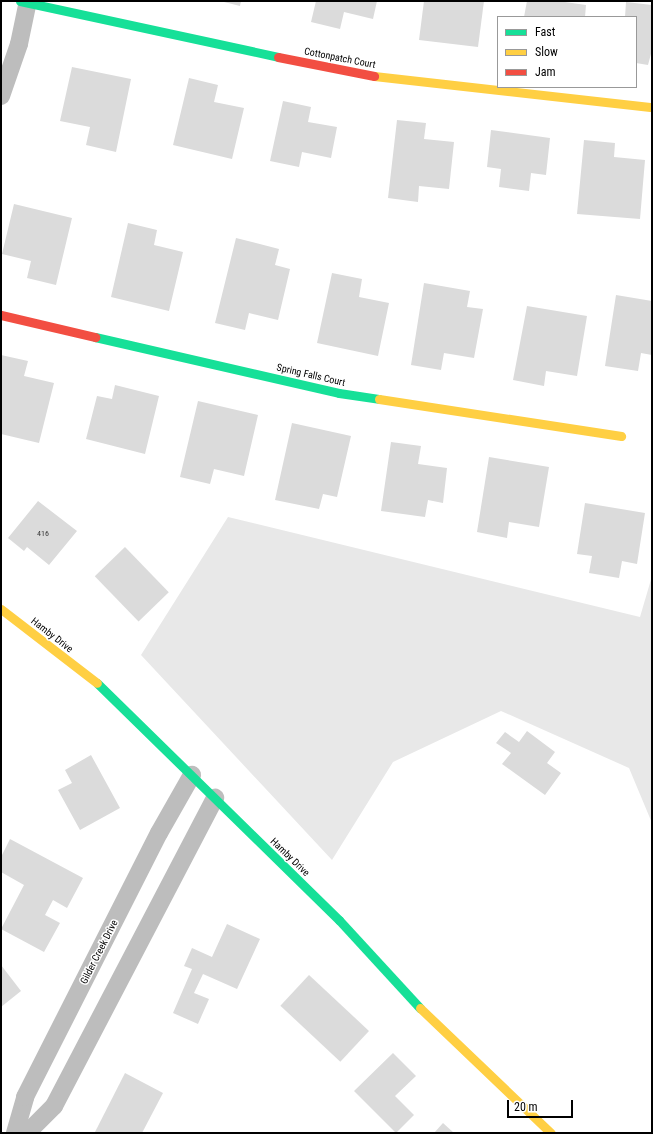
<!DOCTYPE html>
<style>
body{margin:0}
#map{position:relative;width:653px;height:1134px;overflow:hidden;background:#fff;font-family:"Roboto Condensed",sans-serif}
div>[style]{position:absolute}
.green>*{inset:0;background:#e8e8e8}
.building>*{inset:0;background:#dbdbdb;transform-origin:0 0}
.street>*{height:18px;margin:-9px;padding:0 9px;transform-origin:9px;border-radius:9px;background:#bdbdbd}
.fast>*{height:9px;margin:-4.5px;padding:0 4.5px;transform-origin:4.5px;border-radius:4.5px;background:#16e098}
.slow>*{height:9px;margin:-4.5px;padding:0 4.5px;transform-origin:4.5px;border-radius:4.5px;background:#ffcf43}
.jam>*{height:9px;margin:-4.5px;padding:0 4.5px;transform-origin:4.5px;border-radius:4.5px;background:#f24e42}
span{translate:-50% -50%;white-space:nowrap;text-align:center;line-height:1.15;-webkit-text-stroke:3px #fff;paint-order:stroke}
.number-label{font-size:8px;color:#373737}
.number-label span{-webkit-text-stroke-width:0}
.street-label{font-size:10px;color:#000}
.frame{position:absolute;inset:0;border:2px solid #000;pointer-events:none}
.legend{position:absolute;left:497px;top:16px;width:140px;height:72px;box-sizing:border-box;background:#fff;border:1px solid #999;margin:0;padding:5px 7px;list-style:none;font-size:12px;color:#000}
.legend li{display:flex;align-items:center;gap:8px;height:20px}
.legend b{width:20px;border:1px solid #999}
.scale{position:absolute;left:507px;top:1100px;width:66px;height:18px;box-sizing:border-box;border:2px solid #000;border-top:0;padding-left:5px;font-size:12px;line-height:14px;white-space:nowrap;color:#000;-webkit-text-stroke:3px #fff;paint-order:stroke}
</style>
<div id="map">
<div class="green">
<i style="clip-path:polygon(228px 517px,640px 617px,652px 576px,652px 823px,629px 768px,501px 711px,393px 762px,332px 860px,141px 655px)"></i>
</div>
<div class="building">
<i style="clip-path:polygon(220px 1px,241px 1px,240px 6px)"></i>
<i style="clip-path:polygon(316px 1px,377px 1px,373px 19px,344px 12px,340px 29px,311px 22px)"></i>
<i style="clip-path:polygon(424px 1px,484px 1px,478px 47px,419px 40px)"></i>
<i style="clip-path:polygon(527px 1px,558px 1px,586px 5px,585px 17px,524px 17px)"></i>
<i style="clip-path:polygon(626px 2px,652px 5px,652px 50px,648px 65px,636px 63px,636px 17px,625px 17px)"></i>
<i style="clip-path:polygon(72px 67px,131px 79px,116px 152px,86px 145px,90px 127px,60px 121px)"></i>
<i style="clip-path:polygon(189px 78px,218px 85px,214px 102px,244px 108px,232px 159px,173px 145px)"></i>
<i style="clip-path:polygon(283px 101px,311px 107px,308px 122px,337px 127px,331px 158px,302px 152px,299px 167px,270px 161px)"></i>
<i style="clip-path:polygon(397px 120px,426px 123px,424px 139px,454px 142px,449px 189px,419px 186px,418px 202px,388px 198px)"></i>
<i style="clip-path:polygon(491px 130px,550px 138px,546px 175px,531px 173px,529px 191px,499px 187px,501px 169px,487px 167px)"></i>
<i style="clip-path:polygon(584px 140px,615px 143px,614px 157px,645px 160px,640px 219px,577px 214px)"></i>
<i style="clip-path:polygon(14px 204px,72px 218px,56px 285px,27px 278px,31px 261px,2px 254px)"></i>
<i style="clip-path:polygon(128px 223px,157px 230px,154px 245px,183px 252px,169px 311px,111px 297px)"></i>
<i style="clip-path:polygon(236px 238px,279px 249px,275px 265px,290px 269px,278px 320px,249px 313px,245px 330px,215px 323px)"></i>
<i style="clip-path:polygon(332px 273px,362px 279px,359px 297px,389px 303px,378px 356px,317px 343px)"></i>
<i style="clip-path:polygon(424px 283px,470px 291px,467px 307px,483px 309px,474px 358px,444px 353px,441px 370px,411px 365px)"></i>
<i style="clip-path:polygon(616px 295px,652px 301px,652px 355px,641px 353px,638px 371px,605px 366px)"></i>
<i style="clip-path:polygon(527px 306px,587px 316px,577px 376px,546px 371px,544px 386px,513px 380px)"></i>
<i style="clip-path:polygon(1px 355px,28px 361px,24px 376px,54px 383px,39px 443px,1px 434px)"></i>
<i style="clip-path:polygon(115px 385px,159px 396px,145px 454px,86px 439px,97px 396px,112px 399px)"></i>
<i style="clip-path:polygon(198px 401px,258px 415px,244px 476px,214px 469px,210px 484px,180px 477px)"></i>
<i style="clip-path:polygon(292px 423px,351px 436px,337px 497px,323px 494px,319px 509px,275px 500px)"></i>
<i style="clip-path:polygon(391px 442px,421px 446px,418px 464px,447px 468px,443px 503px,428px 500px,425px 517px,381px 511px)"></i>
<i style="clip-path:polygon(489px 457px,549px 467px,539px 527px,509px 522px,507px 538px,477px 532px)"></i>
<i style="clip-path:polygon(38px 501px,77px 531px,49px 565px,27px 547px,24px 551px,8px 538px)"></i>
<i style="clip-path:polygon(585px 503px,645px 513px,637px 564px,622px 561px,619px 578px,589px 573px,592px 556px,577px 554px)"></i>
<i style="left:125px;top:547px;width:63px;height:42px;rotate:46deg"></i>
<i style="clip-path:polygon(527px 731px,555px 752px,547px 763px,561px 773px,545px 795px,502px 764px,511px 753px,496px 743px,505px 732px,519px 742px)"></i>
<i style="clip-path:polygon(91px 755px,120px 808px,80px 830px,58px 790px,72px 783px,65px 770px)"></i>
<i style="clip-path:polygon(10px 839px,83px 878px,67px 908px,53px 900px,45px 915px,60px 923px,44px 952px,1px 929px,24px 885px,1px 872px,1px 857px)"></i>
<i style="clip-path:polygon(227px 924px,260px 939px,237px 989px,203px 974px,194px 993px,209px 999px,198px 1024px,173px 1013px,192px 969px,184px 966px,192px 948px,212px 957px)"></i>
<i style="clip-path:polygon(1px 965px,21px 991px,1px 1007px)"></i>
<i style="left:309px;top:975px;width:82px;height:42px;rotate:43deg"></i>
<i style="clip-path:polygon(393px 1053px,416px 1076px,395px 1096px,414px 1115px,396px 1133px,354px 1091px)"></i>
<i style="clip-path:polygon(125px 1073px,163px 1093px,142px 1133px,98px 1133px,95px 1132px)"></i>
<i style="clip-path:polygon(443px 1123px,454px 1133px,434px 1133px)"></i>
</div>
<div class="street">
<i style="left:1px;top:96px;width:55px;rotate:-70.9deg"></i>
<i style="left:19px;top:44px;width:44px;rotate:-78.2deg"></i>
<i style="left:15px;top:1133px;width:37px;rotate:-74deg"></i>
<i style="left:25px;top:1097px;width:296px;rotate:-63.1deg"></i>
<i style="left:159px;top:833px;width:67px;rotate:-60.4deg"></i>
<i style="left:27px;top:1133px;width:38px;rotate:-45deg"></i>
<i style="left:54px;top:1106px;width:348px;rotate:-62.4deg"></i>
</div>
<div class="fast">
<i style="left:20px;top:1px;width:264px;rotate:12.2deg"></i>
<i style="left:95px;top:337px;width:250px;rotate:12.9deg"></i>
<i style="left:339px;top:393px;width:40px;rotate:8.5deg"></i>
<i style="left:97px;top:683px;width:339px;rotate:44.4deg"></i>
<i style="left:339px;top:920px;width:120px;rotate:47.4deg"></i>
</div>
<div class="slow">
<i style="left:374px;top:76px;width:280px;rotate:6.4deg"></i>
<i style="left:379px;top:399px;width:245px;rotate:8.7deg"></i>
<i style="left:1px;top:609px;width:121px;rotate:37.6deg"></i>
<i style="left:420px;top:1008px;width:181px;rotate:43.7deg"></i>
</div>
<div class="jam">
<i style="left:278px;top:57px;width:98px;rotate:11.2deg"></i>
<i style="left:1px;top:315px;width:97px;rotate:13.2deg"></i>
</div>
<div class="number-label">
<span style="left:43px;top:534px">416</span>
</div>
<div class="street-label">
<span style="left:340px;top:58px;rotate:11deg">Cottonpatch Court</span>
<span style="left:311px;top:375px;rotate:13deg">Spring Falls Court</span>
<span style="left:52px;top:635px;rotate:38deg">Hamby Drive</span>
<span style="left:290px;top:857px;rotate:44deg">Hamby Drive</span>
<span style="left:99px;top:952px;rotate:-63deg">Gilder Creek Drive</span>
</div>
<div class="frame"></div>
<ul class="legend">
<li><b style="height:5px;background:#16e098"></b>Fast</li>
<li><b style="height:5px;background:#ffcf43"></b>Slow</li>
<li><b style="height:5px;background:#f24e42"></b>Jam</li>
</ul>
<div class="scale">20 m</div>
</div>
